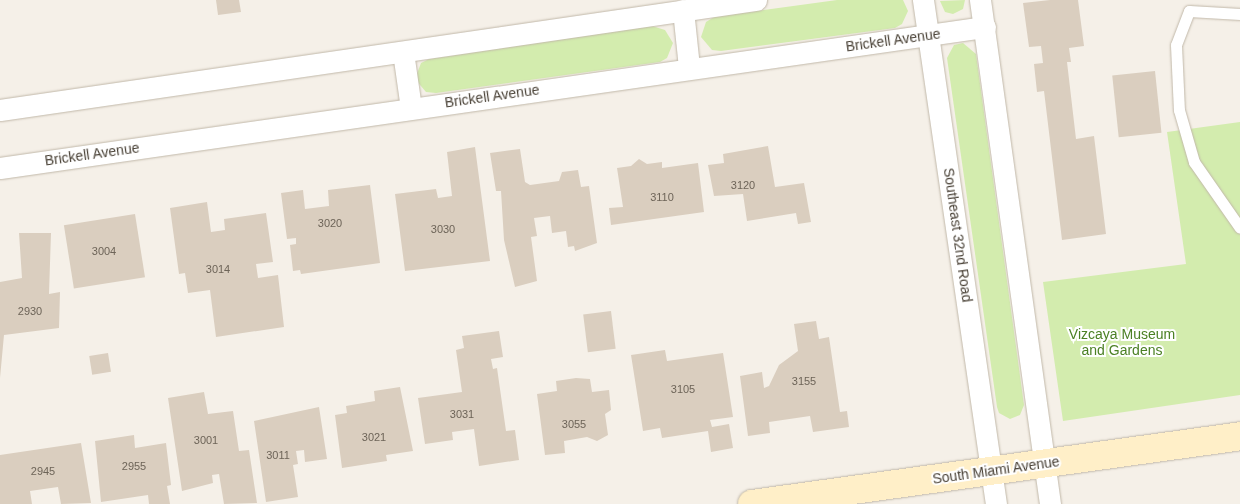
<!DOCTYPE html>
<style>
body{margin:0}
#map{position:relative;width:1240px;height:504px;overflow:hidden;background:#f5f0e8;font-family:Helvetica,sans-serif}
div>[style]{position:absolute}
.green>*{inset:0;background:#d3ecae}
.building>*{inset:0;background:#dacebf;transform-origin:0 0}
.roads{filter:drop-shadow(0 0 1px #c1b8a9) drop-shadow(0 0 1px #c1b8a9)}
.service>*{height:11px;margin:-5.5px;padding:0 5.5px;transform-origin:5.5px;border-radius:5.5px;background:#fff}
.minor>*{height:21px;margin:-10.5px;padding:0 10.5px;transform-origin:10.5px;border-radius:10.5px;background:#fff}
.secondary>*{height:28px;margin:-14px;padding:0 14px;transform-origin:14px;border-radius:14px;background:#ffefc8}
span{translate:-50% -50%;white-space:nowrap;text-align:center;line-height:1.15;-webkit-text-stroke:4px #fff;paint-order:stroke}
.number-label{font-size:11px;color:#6d6458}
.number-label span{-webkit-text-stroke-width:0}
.street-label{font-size:14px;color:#494136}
.park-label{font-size:14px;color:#4b8024}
</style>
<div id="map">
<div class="green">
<i style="clip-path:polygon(837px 0,903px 0,908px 11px,902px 24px,895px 28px,721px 51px,712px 50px,701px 37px,706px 22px,714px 17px)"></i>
<i style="clip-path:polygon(965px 0,963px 9px,953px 14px,945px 12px,940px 1px)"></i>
<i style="clip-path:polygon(652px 26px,665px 30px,673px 43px,667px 58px,660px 62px,436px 93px,426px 92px,415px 79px,421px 63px,429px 59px)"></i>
<i style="clip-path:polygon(963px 43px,976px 54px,1024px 405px,1020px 415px,1010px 419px,999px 413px,997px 407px,947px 58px,954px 45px)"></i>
<i style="clip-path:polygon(1240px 122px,1240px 395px,1063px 421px,1043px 282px,1186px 264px,1167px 132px)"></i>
</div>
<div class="building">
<i style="clip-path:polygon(216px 0,239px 0,241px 12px,218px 15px)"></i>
<i style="clip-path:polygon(1050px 0,1078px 0,1084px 46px,1069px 48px,1071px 62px,1067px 62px,1076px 139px,1094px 136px,1106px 234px,1062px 240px,1044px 91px,1037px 92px,1034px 64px,1043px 63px,1041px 46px,1029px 47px,1023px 3px)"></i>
<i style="left:1155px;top:71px;width:62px;height:43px;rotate:84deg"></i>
<i style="clip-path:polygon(768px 146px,775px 187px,804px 183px,811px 222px,798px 224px,796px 213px,747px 221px,743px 194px,714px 196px,708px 165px,724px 163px,723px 154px)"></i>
<i style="clip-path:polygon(475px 147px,490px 261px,405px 271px,395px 194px,436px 189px,438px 198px,452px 196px,447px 152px)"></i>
<i style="clip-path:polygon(520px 149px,525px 182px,530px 185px,559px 181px,562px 172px,578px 170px,581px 187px,589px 186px,597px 243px,575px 251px,574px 246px,568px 247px,566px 231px,552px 233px,550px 216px,534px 218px,537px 236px,531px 237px,537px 281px,515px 287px,504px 240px,501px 191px,496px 191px,490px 153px)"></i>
<i style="clip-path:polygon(639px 159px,647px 164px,662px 162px,662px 168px,698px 163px,704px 212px,611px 225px,609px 208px,623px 207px,617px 168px,631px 166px)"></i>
<i style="clip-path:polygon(370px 185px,380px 263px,301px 274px,300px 270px,293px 271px,290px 245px,296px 244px,296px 238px,287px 239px,281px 193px,303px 190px,305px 209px,329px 206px,328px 190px)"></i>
<i style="clip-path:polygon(207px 202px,211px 232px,225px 230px,224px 219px,266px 213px,273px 262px,256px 264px,258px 278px,278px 275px,284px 327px,216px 337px,210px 290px,188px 293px,185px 273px,179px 274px,170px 208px)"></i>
<i style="left:135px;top:214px;width:64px;height:72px;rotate:81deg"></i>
<i style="clip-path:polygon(19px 233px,51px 233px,49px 294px,60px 292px,59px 328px,4px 335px,0 378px,0 282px,22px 278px)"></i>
<i style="left:611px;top:311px;width:38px;height:28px;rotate:83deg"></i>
<i style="clip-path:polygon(816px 321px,819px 339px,829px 337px,840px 412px,847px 411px,849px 427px,813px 432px,810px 416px,769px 422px,770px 433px,748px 436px,740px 376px,762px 372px,764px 388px,769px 386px,779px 365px,798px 351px,794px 324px)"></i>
<i style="clip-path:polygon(499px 331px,503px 357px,491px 359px,493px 369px,497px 368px,506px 431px,515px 430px,519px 460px,479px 466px,474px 429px,452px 432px,453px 440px,425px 444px,418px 398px,462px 392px,456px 350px,464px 348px,462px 336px)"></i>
<i style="clip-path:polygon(665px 350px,667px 361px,723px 353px,733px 417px,710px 420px,712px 427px,729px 424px,733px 448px,711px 452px,708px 431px,662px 438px,660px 428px,643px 431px,631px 355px)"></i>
<i style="left:108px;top:353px;width:19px;height:19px;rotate:81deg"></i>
<i style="clip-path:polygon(576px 378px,590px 379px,592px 392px,609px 390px,611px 410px,605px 414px,608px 435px,597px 441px,587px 437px,564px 441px,565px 453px,545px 455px,537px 394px,557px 391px,556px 381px)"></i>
<i style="clip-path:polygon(400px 387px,413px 451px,386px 455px,387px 461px,342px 468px,335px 415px,347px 413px,346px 406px,375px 401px,374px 391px)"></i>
<i style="clip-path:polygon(204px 392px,208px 414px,233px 411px,239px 451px,249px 450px,257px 503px,224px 504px,219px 474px,212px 475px,213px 483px,182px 491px,168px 398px)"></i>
<i style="clip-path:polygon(319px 407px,327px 459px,305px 462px,304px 450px,296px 451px,298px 464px,293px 465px,298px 497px,266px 502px,254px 421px)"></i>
<i style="clip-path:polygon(134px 435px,135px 448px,166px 443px,171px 485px,167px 486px,170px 504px,149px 504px,148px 495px,101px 502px,95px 441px)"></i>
<i style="clip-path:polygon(81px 443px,91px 503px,61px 504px,58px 487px,30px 491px,32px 504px,0 504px,0 455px)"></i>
</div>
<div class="roads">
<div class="service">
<i style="left:1240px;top:14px;width:51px;rotate:-176.6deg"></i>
<i style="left:1189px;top:11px;width:36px;rotate:111deg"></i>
<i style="left:1176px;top:45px;width:65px;rotate:87.4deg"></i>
<i style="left:1179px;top:110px;width:54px;rotate:73.9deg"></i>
<i style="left:1194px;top:162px;width:80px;rotate:55.1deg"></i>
</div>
<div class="minor">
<i style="left:923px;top:0;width:509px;rotate:81.76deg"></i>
<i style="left:980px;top:0;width:509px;rotate:82.09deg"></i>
<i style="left:683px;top:10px;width:57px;rotate:84deg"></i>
<i style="left:403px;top:52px;width:57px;rotate:81.9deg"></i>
<i style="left:0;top:110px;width:764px;rotate:-8.28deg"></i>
<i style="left:0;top:168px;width:995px;rotate:-8.15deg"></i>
</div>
<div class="secondary">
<i style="left:752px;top:504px;width:493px;rotate:-7.9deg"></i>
</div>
</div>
<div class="number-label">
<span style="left:743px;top:185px">3120</span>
<span style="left:662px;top:197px">3110</span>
<span style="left:330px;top:223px">3020</span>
<span style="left:443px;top:229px">3030</span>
<span style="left:104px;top:251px">3004</span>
<span style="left:218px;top:269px">3014</span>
<span style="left:30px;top:311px">2930</span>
<span style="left:804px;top:381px">3155</span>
<span style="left:683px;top:389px">3105</span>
<span style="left:462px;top:414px">3031</span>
<span style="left:574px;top:424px">3055</span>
<span style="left:374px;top:437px">3021</span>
<span style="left:206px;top:440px">3001</span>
<span style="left:278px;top:455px">3011</span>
<span style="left:134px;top:466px">2955</span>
<span style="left:43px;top:471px">2945</span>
</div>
<div class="street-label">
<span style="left:893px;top:40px;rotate:-8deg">Brickell Avenue</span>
<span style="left:492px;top:96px;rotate:-8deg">Brickell Avenue</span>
<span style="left:92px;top:154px;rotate:-8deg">Brickell Avenue</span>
<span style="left:958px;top:235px;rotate:82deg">Southeast 32nd Road</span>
<span style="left:996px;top:470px;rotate:-8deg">South Miami Avenue</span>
</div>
<div class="park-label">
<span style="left:1122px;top:342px">Vizcaya Museum<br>and Gardens</span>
</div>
</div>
